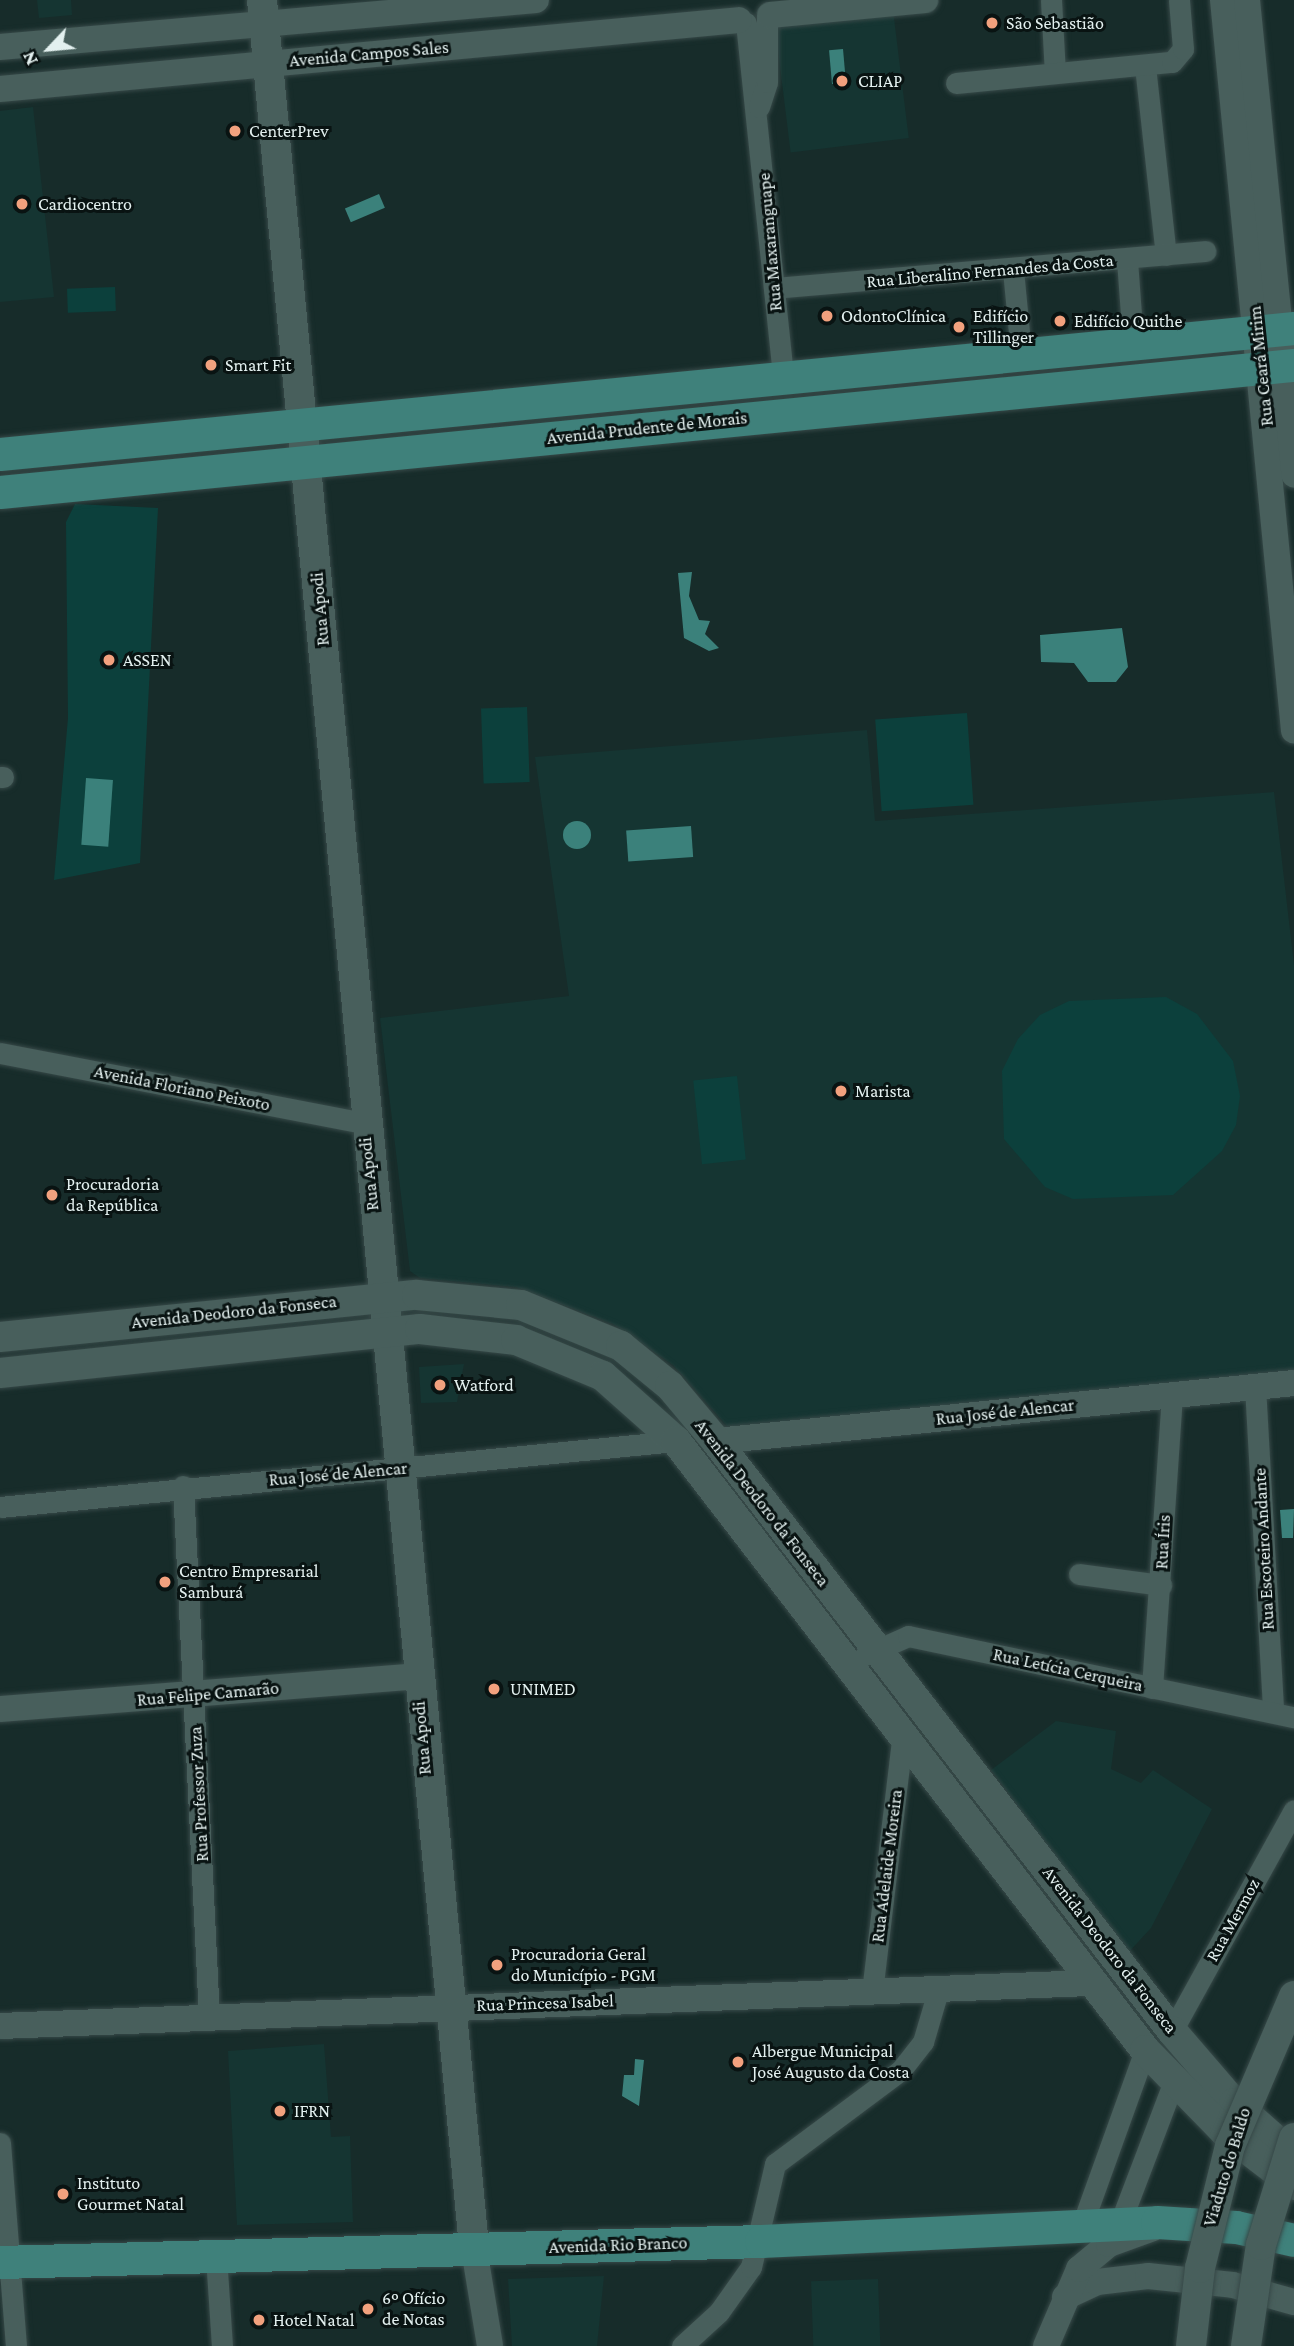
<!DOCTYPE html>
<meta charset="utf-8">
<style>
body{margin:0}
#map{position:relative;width:1294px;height:2346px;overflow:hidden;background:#172c2a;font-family:"Crimson Pro",serif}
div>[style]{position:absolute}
.built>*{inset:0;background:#153532;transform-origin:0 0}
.green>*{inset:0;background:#0c403c;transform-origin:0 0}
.water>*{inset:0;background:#3b817b;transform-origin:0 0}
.round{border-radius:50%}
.roads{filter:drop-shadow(0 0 2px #374948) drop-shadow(0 0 2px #374948)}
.minor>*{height:21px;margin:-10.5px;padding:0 10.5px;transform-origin:10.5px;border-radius:10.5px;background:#485f5c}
.tertiary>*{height:26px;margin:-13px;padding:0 13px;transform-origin:13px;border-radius:13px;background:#485f5c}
.secondary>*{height:30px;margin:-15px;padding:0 15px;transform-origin:15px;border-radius:15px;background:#485f5c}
.primary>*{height:33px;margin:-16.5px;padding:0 16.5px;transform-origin:16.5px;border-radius:16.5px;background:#3f817b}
.bridges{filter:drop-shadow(0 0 2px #374948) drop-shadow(0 0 2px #374948)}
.secondary-bridge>*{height:30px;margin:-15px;padding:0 15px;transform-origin:15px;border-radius:15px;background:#485f5c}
.dots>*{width:19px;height:19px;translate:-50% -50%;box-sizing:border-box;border:4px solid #091312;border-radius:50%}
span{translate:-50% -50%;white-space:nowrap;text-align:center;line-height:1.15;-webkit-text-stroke:6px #091312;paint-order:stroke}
.poi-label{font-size:18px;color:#e3f0ef}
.left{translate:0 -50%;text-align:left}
.street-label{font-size:18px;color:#e3f0ef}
.north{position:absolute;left:14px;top:14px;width:70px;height:70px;-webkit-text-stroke:5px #091312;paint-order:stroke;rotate:244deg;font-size:19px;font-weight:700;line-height:28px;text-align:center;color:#e3f0ef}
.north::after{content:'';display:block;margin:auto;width:24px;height:32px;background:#e3f0ef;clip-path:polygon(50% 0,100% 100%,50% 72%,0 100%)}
</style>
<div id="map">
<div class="built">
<i style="clip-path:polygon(37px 0,71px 0,72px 15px,39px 18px)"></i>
<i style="left:893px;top:10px;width:129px;height:119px;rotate:83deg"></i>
<i style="clip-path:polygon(33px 107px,54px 297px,0 302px,0 111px)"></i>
<i style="clip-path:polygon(867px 730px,875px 821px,1274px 792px,1294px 965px,1294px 1373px,728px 1427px,673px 1365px,613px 1324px,516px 1287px,420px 1278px,410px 1271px,380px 1018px,569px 996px,535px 757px)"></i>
<i style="clip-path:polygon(464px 1364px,457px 1402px,421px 1403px,419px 1367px)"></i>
<i style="clip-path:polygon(1056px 1721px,1116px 1731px,1111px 1769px,1141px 1783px,1153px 1770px,1212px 1809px,1151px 1928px,1127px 1954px,991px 1770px)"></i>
<i style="clip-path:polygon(324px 2044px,331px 2137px,350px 2136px,353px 2222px,237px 2225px,228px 2051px)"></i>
<i style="clip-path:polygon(604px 2276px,597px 2346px,512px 2346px,508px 2279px)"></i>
<i style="left:878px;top:2279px;width:67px;height:67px;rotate:88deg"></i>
</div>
<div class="green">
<i style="left:115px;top:287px;width:24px;height:48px;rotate:88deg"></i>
<i style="clip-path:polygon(75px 504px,158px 508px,140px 863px,54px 880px,68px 718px,66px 522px)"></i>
<i style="left:527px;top:707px;width:75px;height:46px;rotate:88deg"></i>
<i style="left:967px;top:713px;width:92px;height:92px;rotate:86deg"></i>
<i style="clip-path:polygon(1166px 997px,1197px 1014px,1233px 1061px,1240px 1096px,1236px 1125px,1222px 1151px,1173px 1195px,1073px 1199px,1045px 1187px,1004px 1139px,1002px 1071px,1018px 1039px,1040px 1015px,1069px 1001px)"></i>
<i style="left:737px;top:1076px;width:84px;height:44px;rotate:84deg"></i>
</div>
<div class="water">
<i style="left:843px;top:49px;width:34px;height:14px;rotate:85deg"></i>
<i style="left:379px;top:194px;width:15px;height:37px;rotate:67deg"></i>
<i style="clip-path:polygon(692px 572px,689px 596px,699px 620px,710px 621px,705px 634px,719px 648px,709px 651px,684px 638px,678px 573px)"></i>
<i style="clip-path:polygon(1122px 628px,1128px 667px,1116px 682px,1088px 682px,1074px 663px,1041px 662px,1040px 635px)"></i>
<i style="left:86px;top:778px;width:27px;height:67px;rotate:4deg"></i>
<i class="round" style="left:563px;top:821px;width:28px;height:28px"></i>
<i style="left:691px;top:826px;width:31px;height:65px;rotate:86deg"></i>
<i style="clip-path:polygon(1294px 1509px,1293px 1538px,1282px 1538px,1280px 1510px)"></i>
<i style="clip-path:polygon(635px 2059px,644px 2060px,639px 2106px,622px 2096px,624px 2075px,634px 2075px)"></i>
</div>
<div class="roads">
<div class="minor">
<i style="left:1051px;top:0;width:73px;rotate:86.9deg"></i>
<i style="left:746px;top:23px;width:356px;rotate:84deg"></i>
<i style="left:1145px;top:66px;width:190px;rotate:83.7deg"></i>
<i style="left:956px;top:83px;width:217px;rotate:-5.6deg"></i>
<i style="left:1172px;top:62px;width:17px;rotate:-50deg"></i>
<i style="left:1183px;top:49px;width:49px;rotate:-94.7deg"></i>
<i style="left:759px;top:107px;width:26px;rotate:-72deg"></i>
<i style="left:767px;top:82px;width:64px;rotate:-90deg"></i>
<i style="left:1127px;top:260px;width:82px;rotate:85.8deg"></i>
<i style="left:1013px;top:270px;width:83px;rotate:84.5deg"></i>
<i style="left:774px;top:288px;width:433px;rotate:-4.9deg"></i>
<i style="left:0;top:777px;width:3px"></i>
<i style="left:0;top:1053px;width:371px;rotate:10.9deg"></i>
<i style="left:1255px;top:1386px;width:326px;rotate:86.8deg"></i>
<i style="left:183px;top:1486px;width:533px;rotate:87.2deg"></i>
<i style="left:0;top:1507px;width:679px;rotate:-5.58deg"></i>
<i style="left:1079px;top:1574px;width:83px;rotate:7.6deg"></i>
<i style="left:865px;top:1655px;width:47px;rotate:-23.8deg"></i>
<i style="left:908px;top:1636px;width:394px;rotate:11.9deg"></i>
<i style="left:1152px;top:1688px;width:294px;rotate:-86.1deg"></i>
<i style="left:872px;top:1992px;width:255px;rotate:-83.2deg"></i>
<i style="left:1172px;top:2031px;width:252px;rotate:-61.1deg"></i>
<i style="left:0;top:2143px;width:204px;rotate:85.5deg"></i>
<i style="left:1120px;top:2223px;width:152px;rotate:-69.2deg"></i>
<i style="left:1082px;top:2225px;width:186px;rotate:-70.2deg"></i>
<i style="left:216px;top:2256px;width:90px;rotate:86.2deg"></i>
<i style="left:682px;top:2346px;width:50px;rotate:-42.6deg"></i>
<i style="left:719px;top:2312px;width:55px;rotate:-54.6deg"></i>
<i style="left:751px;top:2267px;width:106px;rotate:-76.9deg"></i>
<i style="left:775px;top:2164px;width:157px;rotate:-36.7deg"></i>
<i style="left:901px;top:2070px;width:36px;rotate:-52deg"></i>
<i style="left:923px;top:2042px;width:53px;rotate:-73.6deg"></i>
</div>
<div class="tertiary">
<i style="left:1223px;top:0;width:734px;rotate:84.45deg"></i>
<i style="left:1247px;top:0;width:477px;rotate:84.3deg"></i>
<i style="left:770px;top:15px;width:156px;rotate:-5.5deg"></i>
<i style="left:0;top:47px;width:538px;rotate:-5.01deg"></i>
<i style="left:0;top:89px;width:742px;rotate:-5.33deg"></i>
<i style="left:716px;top:1441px;width:581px;rotate:-5.73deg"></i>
<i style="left:0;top:1709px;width:418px;rotate:-4.5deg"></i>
<i style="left:0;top:2026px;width:1090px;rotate:-2.26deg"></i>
<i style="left:474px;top:2249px;width:98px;rotate:80.6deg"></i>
<i style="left:1065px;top:2297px;width:35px;rotate:-25deg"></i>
<i style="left:1097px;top:2282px;width:51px;rotate:-6.7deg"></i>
<i style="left:1148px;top:2276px;width:85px;rotate:6deg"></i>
<i style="left:1233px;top:2285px;width:63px;rotate:15.6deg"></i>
<i style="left:1046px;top:2346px;width:84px;rotate:-66.8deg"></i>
<i style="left:1079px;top:2269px;width:39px;rotate:-40deg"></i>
<i style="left:1109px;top:2244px;width:47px;rotate:-20deg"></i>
</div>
<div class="secondary">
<i style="left:262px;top:0;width:2259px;rotate:84.61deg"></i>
<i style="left:0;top:1337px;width:419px;rotate:-5.8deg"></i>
<i style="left:417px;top:1295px;width:104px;rotate:5.5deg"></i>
<i style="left:521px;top:1305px;width:108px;rotate:22.3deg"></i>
<i style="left:621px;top:1346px;width:63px;rotate:39.2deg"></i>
<i style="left:670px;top:1386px;width:72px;rotate:50.1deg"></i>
<i style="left:716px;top:1441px;width:746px;rotate:52.3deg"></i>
<i style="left:1172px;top:2031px;width:95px;rotate:49.3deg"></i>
<i style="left:1234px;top:2103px;width:80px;rotate:41.5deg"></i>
<i style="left:0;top:1373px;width:422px;rotate:-6deg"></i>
<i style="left:420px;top:1329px;width:97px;rotate:6.5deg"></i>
<i style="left:516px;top:1340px;width:94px;rotate:22.5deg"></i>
<i style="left:603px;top:1376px;width:98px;rotate:41.7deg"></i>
<i style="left:676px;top:1441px;width:769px;rotate:52.4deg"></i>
<i style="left:1145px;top:2050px;width:115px;rotate:45.7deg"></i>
<i style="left:1225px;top:2132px;width:87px;rotate:37.5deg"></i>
</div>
<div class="primary">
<i style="left:0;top:454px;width:1300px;rotate:-5.56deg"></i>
<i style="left:0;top:492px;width:1300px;rotate:-5.61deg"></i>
<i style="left:0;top:2262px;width:761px;rotate:-1.58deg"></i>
<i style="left:761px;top:2241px;width:396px;rotate:-2.7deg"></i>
<i style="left:1157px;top:2222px;width:79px;rotate:3.6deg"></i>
<i style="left:1236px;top:2227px;width:59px;rotate:12.6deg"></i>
</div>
</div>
<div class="bridges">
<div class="secondary-bridge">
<i style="left:1191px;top:2346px;width:79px;rotate:-83.4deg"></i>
<i style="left:1200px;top:2268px;width:126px;rotate:-76.2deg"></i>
<i style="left:1230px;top:2146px;width:163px;rotate:-66.9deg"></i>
<i style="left:1246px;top:2346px;width:102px;rotate:-81.6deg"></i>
<i style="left:1261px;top:2245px;width:112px;rotate:-72.9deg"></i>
</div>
</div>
<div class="dots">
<i style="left:992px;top:23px;background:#f2a17e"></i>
<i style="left:842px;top:81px;background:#f2a17e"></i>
<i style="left:235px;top:131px;background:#f2a17e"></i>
<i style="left:22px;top:204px;background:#f2a17e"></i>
<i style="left:827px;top:316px;background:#f2a17e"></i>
<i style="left:1060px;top:321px;background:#f2a17e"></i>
<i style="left:959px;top:327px;background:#f2a17e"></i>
<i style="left:211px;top:365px;background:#f2a17e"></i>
<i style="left:109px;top:660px;background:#f2a17e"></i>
<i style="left:841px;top:1091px;background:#f2a17e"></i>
<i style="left:52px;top:1195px;background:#f2a17e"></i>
<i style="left:440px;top:1385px;background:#f2a17e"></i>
<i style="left:165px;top:1582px;background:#f2a17e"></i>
<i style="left:494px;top:1689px;background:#f2a17e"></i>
<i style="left:497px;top:1965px;background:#f2a17e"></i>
<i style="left:738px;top:2062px;background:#f2a17e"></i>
<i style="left:280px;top:2111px;background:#f2a17e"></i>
<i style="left:63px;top:2194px;background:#f2a17e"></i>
<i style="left:368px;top:2309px;background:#f2a17e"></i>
<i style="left:259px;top:2320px;background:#f2a17e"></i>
</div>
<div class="poi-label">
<span class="left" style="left:1006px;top:23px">São Sebastião</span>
<span class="left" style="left:858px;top:81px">CLIAP</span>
<span class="left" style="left:249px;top:131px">CenterPrev</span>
<span class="left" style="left:38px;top:204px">Cardiocentro</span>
<span class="left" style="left:841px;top:316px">OdontoClínica</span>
<span class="left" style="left:973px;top:327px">Edifício<br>Tillinger</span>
<span class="left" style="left:1074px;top:321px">Edifício Quithe</span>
<span class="left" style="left:225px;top:365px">Smart Fit</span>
<span class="left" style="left:123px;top:660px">ASSEN</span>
<span class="left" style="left:855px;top:1091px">Marista</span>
<span class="left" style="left:66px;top:1195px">Procuradoria<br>da República</span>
<span class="left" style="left:454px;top:1385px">Watford</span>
<span class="left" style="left:179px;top:1582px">Centro Empresarial<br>Samburá</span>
<span class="left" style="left:510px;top:1689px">UNIMED</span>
<span class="left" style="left:511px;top:1965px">Procuradoria Geral<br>do Município - PGM</span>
<span class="left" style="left:752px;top:2062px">Albergue Municipal<br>José Augusto da Costa</span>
<span class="left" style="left:294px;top:2111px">IFRN</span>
<span class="left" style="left:77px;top:2194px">Instituto<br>Gourmet Natal</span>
<span class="left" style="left:382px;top:2309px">6º Ofício<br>de Notas</span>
<span class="left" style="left:273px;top:2320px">Hotel Natal</span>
</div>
<div class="street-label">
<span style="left:369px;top:54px;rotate:-5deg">Avenida Campos Sales</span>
<span style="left:770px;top:242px;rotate:-95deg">Rua Maxaranguape</span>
<span style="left:990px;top:271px;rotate:-5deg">Rua Liberalino Fernandes da Costa</span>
<span style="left:1261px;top:366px;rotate:-96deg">Rua Ceará Mirim</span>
<span style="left:647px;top:428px;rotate:-6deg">Avenida Prudente de Morais</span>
<span style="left:320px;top:609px;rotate:-95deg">Rua Apodi</span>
<span style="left:182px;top:1088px;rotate:11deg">Avenida Floriano Peixoto</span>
<span style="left:369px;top:1174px;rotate:-96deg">Rua Apodi</span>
<span style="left:234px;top:1312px;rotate:-6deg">Avenida Deodoro da Fonseca</span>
<span style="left:1005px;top:1412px;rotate:-6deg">Rua José de Alencar</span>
<span style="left:338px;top:1474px;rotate:-5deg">Rua José de Alencar</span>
<span style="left:762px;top:1503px;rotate:52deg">Avenida Deodoro da Fonseca</span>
<span style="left:1163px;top:1542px;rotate:-87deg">Rua Íris</span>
<span style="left:1264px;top:1549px;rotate:-93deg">Rua Escoteiro Andante</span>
<span style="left:1068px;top:1670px;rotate:12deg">Rua Letícia Cerqueira</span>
<span style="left:208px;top:1694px;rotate:-5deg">Rua Felipe Camarão</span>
<span style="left:422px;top:1738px;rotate:-95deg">Rua Apodi</span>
<span style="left:199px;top:1794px;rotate:-93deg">Rua Professor Zuza</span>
<span style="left:887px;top:1866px;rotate:-83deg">Rua Adelaide Moreira</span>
<span style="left:1233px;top:1920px;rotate:-61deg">Rua Mermoz</span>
<span style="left:1110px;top:1950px;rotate:52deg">Avenida Deodoro da Fonseca</span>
<span style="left:545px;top:2003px;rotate:-2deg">Rua Princesa Isabel</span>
<span style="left:1227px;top:2167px;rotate:-73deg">Viaduto do Baldo</span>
<span style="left:618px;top:2245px;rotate:-2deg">Avenida Rio Branco</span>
</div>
<div class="north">N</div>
</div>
